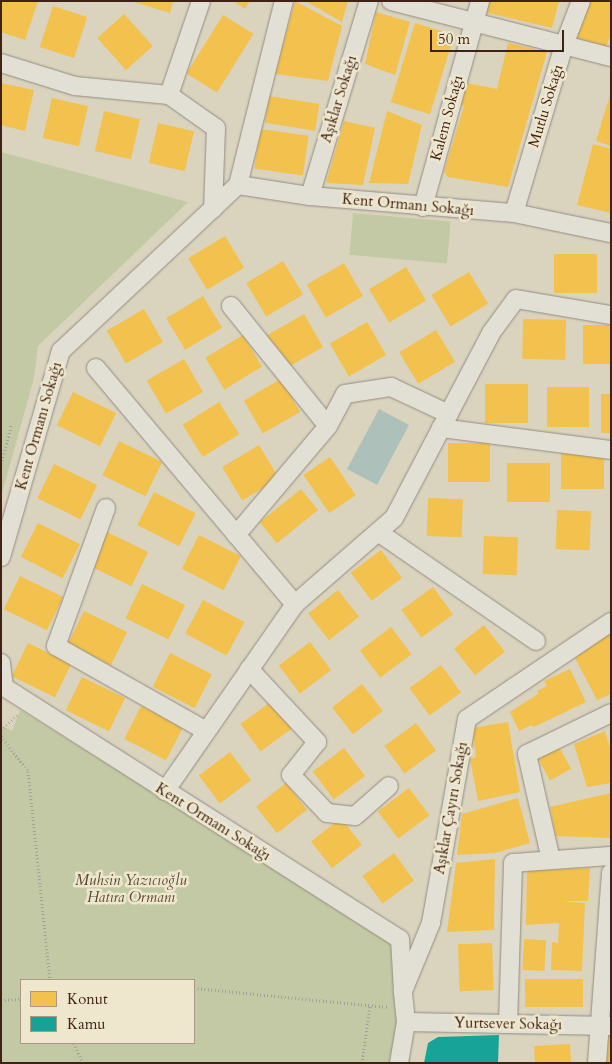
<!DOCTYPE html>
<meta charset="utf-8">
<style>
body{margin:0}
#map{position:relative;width:612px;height:1064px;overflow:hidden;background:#dad4bf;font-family:Cardo,serif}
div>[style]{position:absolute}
.green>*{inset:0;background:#c4c9a5;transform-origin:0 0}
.water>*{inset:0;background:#aec0ba;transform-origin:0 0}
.homes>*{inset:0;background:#f2c14e;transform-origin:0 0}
.public>*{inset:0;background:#17a398}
.path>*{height:3px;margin-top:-1.5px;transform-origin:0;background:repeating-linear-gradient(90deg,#a5a097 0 1px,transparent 0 3.5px)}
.roads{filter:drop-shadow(0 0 1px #948c80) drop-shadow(0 0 1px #948c80)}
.minor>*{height:18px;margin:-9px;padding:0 9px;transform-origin:9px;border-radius:9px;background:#e2dfd4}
span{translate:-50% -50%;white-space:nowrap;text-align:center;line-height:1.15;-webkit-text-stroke:5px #eee7ce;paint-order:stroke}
.street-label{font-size:15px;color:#402116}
.park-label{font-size:15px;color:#5c4934;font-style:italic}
.frame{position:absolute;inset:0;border:2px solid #402116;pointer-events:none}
.legend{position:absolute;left:20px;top:979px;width:175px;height:65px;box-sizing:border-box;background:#eee7ce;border:1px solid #a89884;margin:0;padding:6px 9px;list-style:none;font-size:15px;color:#402116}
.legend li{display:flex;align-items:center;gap:10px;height:25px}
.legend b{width:25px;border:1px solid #a89884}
.scale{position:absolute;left:430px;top:30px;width:134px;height:22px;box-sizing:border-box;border:2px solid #402116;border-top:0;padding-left:6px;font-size:15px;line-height:18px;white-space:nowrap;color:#402116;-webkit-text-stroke:4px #eee7ce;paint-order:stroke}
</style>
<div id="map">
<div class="green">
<i style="clip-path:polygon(1px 152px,188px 202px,38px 346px,34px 378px,1px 497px)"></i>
<i style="left:353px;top:213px;width:98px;height:42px;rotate:5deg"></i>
<i style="clip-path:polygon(evenodd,20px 710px,418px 956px,402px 1063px,1px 1063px,1px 725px,12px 731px,20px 710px,21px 980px,194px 980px,194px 1043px,21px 1043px,21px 980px)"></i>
</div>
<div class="water">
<i style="left:379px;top:409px;width:34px;height:68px;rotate:28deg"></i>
</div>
<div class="homes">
<i style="clip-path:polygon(1px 1px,38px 1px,25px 40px,1px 32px)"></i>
<i style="clip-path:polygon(131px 1px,173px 1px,170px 13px)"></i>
<i style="clip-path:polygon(233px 1px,250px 1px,245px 9px)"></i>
<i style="clip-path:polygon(295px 1px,342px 26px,328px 81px,275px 74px)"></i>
<i style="clip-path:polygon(305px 1px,348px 1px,342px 22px)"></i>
<i style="clip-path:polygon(487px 1px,559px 1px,552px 28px,484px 12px)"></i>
<i style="clip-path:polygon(588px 1px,611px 1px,611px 34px,606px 47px,573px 37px)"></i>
<i style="left:53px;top:6px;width:36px;height:43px;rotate:18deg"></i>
<i style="clip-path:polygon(376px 12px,410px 22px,395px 75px,365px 64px)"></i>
<i style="left:124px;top:14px;width:43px;height:36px;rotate:48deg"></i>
<i style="left:223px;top:15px;width:36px;height:69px;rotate:32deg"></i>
<i style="left:415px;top:23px;width:41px;height:83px;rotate:17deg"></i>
<i style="clip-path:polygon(508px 43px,547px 52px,508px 187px,448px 177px,444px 172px,464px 106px,456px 103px,462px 82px,497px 89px)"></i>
<i style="clip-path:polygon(1px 83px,34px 90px,25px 131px,1px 125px)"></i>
<i style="clip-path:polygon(610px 95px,611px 95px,611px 146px,596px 141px)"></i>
<i style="left:269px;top:96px;width:51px;height:27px;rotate:9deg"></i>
<i style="left:52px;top:98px;width:37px;height:41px;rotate:13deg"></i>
<i style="left:104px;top:111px;width:37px;height:41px;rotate:13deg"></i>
<i style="clip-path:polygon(387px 111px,422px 125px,408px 184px,369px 183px)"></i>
<i style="clip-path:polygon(344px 121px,375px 128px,363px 185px,326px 183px)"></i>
<i style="left:158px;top:123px;width:37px;height:41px;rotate:13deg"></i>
<i style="left:260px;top:129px;width:49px;height:40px;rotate:8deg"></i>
<i style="clip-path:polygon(593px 144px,611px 149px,611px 213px,577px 205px)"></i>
<i style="left:225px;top:236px;width:37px;height:43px;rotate:59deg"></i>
<i style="left:554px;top:254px;width:43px;height:39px"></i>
<i style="left:283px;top:261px;width:39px;height:43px;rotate:59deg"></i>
<i style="left:344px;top:263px;width:38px;height:43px;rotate:60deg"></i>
<i style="left:406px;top:267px;width:39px;height:43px;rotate:59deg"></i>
<i style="left:469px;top:272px;width:37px;height:44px;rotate:59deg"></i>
<i style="left:203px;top:296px;width:37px;height:43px;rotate:59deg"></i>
<i style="left:144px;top:309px;width:38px;height:43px;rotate:60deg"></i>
<i style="left:304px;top:314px;width:38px;height:43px;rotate:60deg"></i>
<i style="left:523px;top:319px;width:43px;height:40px;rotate:1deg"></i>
<i style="left:367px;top:322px;width:38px;height:43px;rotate:60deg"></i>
<i style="left:583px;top:325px;width:28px;height:39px"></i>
<i style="left:436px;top:330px;width:37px;height:43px;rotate:59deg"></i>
<i style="left:243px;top:335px;width:37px;height:44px;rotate:59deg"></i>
<i style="left:184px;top:359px;width:38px;height:43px;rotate:60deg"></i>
<i style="left:281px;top:379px;width:38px;height:43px;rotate:60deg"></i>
<i style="left:485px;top:384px;width:43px;height:39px"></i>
<i style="left:547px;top:387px;width:42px;height:40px"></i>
<i style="left:73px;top:392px;width:48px;height:37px;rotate:26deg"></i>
<i style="left:601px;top:394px;width:10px;height:39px"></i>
<i style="left:219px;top:402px;width:38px;height:43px;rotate:58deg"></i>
<i style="left:119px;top:441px;width:48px;height:38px;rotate:26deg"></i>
<i style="left:448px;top:443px;width:42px;height:39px"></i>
<i style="left:259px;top:445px;width:39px;height:43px;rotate:59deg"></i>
<i style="left:561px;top:450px;width:43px;height:39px"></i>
<i style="left:330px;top:457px;width:46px;height:32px;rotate:56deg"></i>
<i style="left:507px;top:463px;width:43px;height:39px"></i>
<i style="left:54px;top:464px;width:48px;height:38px;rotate:26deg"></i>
<i style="left:301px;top:489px;width:27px;height:53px;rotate:51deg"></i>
<i style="left:154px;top:492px;width:47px;height:37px;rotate:27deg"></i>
<i style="left:428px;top:498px;width:35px;height:38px;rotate:2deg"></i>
<i style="left:557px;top:510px;width:34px;height:39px;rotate:2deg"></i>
<i style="left:38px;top:523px;width:47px;height:38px;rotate:27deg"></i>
<i style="left:105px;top:531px;width:48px;height:38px;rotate:26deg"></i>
<i style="left:199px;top:535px;width:47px;height:38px;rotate:27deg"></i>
<i style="left:484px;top:536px;width:34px;height:38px;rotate:2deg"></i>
<i style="left:381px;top:550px;width:35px;height:38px;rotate:53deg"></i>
<i style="left:20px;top:576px;width:48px;height:37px;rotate:26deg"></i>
<i style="left:142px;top:584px;width:48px;height:38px;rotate:26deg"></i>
<i style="left:433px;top:587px;width:34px;height:39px;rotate:54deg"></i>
<i style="left:338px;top:590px;width:34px;height:38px;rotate:52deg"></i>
<i style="left:203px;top:600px;width:47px;height:38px;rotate:28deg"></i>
<i style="left:84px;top:611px;width:48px;height:37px;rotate:26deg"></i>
<i style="left:484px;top:625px;width:34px;height:38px;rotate:52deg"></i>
<i style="left:391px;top:627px;width:34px;height:39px;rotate:53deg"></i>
<i style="clip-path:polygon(611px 630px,611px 694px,597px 700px,575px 658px)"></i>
<i style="left:310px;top:642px;width:35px;height:39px;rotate:53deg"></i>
<i style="left:28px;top:643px;width:48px;height:37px;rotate:26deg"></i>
<i style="left:170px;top:653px;width:47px;height:38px;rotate:27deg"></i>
<i style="left:441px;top:665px;width:34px;height:39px;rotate:54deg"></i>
<i style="clip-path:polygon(570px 669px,586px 702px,534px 727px,531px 725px,519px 731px,510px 712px,538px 694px,537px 691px,547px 686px,544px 681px)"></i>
<i style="left:82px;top:677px;width:48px;height:37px;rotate:26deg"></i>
<i style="left:362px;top:684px;width:34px;height:38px;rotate:52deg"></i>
<i style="left:272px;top:701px;width:34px;height:39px;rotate:54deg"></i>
<i style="left:141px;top:706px;width:47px;height:37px;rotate:27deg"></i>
<i style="clip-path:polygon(508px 722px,520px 792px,478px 801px,470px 759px,476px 757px,472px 728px)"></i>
<i style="left:416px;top:723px;width:34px;height:39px;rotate:54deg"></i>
<i style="clip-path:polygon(605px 731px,611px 751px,611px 783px,587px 787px,574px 744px)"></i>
<i style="left:559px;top:747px;width:25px;height:24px;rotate:61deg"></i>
<i style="left:344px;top:748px;width:35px;height:39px;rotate:53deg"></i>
<i style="left:230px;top:752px;width:35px;height:39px;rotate:53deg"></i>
<i style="left:286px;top:783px;width:34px;height:38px;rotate:52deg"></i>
<i style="left:409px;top:788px;width:34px;height:39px;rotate:53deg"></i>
<i style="clip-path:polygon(611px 793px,611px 838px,556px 836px,550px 807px)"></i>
<i style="clip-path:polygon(518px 798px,530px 843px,495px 853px,457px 855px,462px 814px)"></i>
<i style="left:341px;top:818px;width:34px;height:38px;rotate:52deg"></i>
<i style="left:394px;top:853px;width:34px;height:39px;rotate:54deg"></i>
<i style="clip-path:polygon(495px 859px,494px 930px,447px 932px,456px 863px)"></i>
<i style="clip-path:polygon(590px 868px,588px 901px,562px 901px,585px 903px,582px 971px,551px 970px,552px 942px,558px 943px,559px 923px,526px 925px,527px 870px)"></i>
<i style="left:524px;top:939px;width:22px;height:31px;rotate:3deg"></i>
<i style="left:492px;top:943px;width:47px;height:34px;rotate:88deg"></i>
<i style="left:525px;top:979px;width:58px;height:28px"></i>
<i style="left:600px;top:1035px;width:11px;height:28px"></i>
<i style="left:570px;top:1044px;width:19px;height:36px;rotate:87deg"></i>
</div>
<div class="public">
<i style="clip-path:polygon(499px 1035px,498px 1063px,424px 1063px,428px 1043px,438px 1037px)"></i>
</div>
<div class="path">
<i style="left:1px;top:464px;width:42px;rotate:-75deg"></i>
<i style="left:1px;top:730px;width:22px;rotate:-43deg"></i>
<i style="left:1px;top:736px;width:44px;rotate:52.4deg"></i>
<i style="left:28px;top:771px;width:210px;rotate:84deg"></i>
<i style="left:194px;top:988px;width:194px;rotate:5.6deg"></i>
<i style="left:1px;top:1000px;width:20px;rotate:-3deg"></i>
<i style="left:74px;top:1043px;width:22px;rotate:66deg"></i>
<i style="left:362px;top:1063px;width:59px;rotate:-82.1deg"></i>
</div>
<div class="roads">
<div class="minor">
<i style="left:391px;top:1px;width:227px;rotate:14.3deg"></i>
<i style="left:1px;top:63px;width:77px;rotate:17.3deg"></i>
<i style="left:75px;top:86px;width:94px;rotate:5.5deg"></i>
<i style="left:169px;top:95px;width:57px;rotate:35.1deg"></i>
<i style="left:216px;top:128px;width:81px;rotate:92.1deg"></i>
<i style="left:169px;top:95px;width:99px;rotate:-71.2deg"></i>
<i style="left:238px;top:185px;width:190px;rotate:-76deg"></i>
<i style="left:310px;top:196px;width:204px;rotate:-73.2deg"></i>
<i style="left:423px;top:207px;width:214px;rotate:-74.5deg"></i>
<i style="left:514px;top:213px;width:175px;rotate:-73.4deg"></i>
<i style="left:564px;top:45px;width:47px;rotate:-68.9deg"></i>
<i style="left:231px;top:306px;width:154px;rotate:51.1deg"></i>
<i style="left:96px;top:368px;width:309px;rotate:49.9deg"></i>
<i style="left:441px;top:428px;width:171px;rotate:7.4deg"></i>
<i style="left:106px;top:508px;width:147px;rotate:109.9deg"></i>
<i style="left:56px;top:646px;width:172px;rotate:29.5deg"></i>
<i style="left:378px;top:532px;width:192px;rotate:34.6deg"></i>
<i style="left:236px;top:535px;width:143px;rotate:-49.8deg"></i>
<i style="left:328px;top:426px;width:36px;rotate:-62deg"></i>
<i style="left:345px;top:394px;width:47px;rotate:-8.7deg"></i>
<i style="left:391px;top:387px;width:64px;rotate:25deg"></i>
<i style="left:1px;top:557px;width:215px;rotate:-73.8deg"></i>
<i style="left:61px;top:351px;width:243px;rotate:-43.2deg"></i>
<i style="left:238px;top:185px;width:73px;rotate:8.7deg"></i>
<i style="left:310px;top:196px;width:205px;rotate:4.8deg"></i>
<i style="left:514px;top:213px;width:99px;rotate:11.7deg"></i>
<i style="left:1px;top:663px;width:24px;rotate:83deg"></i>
<i style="left:4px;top:687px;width:469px;rotate:32.5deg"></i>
<i style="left:400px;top:939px;width:52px;rotate:86.7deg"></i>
<i style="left:249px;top:669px;width:100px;rotate:47deg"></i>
<i style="left:317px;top:742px;width:42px;rotate:128.2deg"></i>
<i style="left:291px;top:775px;width:52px;rotate:46.5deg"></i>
<i style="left:327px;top:813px;width:28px;rotate:6deg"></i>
<i style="left:355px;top:816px;width:45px;rotate:-41.4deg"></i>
<i style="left:165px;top:791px;width:228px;rotate:-55.2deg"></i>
<i style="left:295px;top:604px;width:131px;rotate:-41deg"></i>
<i style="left:394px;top:518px;width:209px;rotate:-62.3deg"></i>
<i style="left:491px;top:333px;width:42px;rotate:-53.7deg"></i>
<i style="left:516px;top:299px;width:96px;rotate:9.6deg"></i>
<i style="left:551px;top:860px;width:109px;rotate:-102.8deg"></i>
<i style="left:527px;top:754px;width:93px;rotate:-26deg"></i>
<i style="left:406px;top:1022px;width:205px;rotate:1.1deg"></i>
<i style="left:508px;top:1024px;width:161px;rotate:-88.2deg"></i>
<i style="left:513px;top:863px;width:98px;rotate:-4.1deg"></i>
<i style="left:399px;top:1063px;width:42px;rotate:-80.3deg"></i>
<i style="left:406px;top:1022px;width:31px;rotate:-96deg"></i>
<i style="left:403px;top:991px;width:74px;rotate:-67.6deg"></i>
<i style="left:431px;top:923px;width:207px;rotate:-80deg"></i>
<i style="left:467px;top:719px;width:174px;rotate:-34deg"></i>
<i style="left:597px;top:1063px;width:191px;rotate:-85.8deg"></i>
</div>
</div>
<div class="street-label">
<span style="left:339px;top:99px;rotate:-73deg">Aşıklar Sokağı</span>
<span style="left:546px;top:106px;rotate:-73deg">Mutlu Sokağı</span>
<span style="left:447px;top:118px;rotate:-75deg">Kalem Sokağı</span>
<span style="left:408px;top:205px;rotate:5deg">Kent Ormanı Sokağı</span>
<span style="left:39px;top:426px;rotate:-74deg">Kent Ormanı Sokağı</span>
<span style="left:451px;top:808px;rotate:-80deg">Aşıklar Çayırı Sokağı</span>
<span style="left:213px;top:822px;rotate:32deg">Kent Ormanı Sokağı</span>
<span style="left:508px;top:1024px;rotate:1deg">Yurtsever Sokağı</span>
</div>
<div class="park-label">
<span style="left:131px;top:889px">Muhsin Yazıcıoğlu<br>Hatıra Ormanı</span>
</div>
<div class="frame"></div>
<ul class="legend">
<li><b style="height:14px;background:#f2c14e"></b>Konut</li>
<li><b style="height:14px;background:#17a398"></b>Kamu</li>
</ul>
<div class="scale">50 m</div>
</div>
